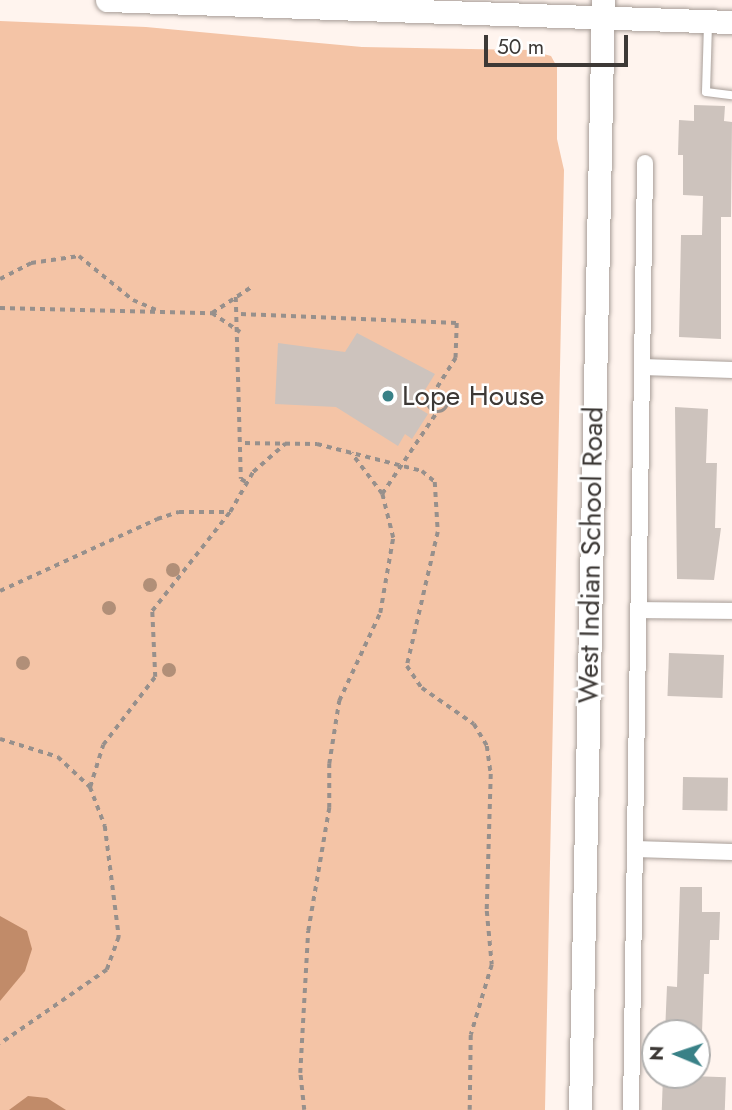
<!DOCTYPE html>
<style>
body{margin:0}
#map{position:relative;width:732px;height:1110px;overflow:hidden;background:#fff4ee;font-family:Jost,sans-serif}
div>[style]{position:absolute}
.green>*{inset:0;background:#f4c4a6}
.water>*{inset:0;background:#c18b69}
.building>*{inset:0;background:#cdc3bd;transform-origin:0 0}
.path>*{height:3.5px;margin-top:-1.75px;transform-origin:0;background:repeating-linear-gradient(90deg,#97908c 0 5px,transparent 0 10px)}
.path>.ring{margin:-1.75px;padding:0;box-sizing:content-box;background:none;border:3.5px solid #97908c;border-radius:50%}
.roads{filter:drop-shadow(0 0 2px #a89e98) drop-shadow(0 0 2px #a89e98)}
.lane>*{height:8px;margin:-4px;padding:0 4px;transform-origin:4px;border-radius:4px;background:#fff}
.street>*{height:16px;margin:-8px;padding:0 8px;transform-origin:8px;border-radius:8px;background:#fff}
.secondary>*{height:23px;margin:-11.5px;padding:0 11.5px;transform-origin:11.5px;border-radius:11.5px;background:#fff}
.trees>*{width:14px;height:14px;margin:-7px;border-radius:50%;background:#b18f78}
.dots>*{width:19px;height:19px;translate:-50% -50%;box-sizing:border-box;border:4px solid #fff;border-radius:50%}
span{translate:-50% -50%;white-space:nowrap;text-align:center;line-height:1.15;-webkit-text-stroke:5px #fff;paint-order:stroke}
.poi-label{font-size:28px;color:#3d3936}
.left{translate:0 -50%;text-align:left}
.street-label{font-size:28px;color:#3d3936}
.north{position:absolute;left:641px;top:1019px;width:70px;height:70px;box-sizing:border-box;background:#fff;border:2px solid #b1b0af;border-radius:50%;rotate:272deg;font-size:19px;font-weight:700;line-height:28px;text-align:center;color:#3d3936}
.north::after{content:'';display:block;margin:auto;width:24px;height:32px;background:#398187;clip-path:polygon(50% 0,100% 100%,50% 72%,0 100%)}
.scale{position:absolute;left:484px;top:35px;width:144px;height:32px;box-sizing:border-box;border:4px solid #3d3936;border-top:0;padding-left:9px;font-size:21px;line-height:24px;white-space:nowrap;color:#3d3936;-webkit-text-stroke:5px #fff;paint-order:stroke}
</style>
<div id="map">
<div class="green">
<i style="clip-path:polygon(0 21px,146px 27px,362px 47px,529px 50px,551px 56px,557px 67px,557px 139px,564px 170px,545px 1110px,0 1110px)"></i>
</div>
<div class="water">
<i style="clip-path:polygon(0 916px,27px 931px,32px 949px,25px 971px,0 1001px)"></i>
<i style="clip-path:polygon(28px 1096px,47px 1098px,66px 1110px,9px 1110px)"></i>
</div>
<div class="building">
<i style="clip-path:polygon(694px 105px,725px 106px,724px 121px,732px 122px,731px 217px,721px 217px,721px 339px,679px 337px,681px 235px,702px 235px,703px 196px,683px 195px,683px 155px,678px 155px,679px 120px,694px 121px)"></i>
<i style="clip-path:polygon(357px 333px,435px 374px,415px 406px,428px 414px,412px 439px,405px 434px,398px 446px,336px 407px,275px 404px,278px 343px,345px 352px)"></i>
<i style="clip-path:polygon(675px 407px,708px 409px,706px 463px,717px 463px,715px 528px,721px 528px,714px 580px,677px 579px)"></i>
<i style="left:669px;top:653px;width:55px;height:43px;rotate:2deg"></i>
<i style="left:683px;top:777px;width:45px;height:33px;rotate:1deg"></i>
<i style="clip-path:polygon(680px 887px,702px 887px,702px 912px,720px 912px,719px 940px,710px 940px,709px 974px,704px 974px,702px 1033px,665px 1033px,667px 986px,677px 987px)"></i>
<i style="left:663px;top:1075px;width:63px;height:35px;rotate:2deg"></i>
</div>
<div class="path">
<i style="left:0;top:279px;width:35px;rotate:-27deg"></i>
<i style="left:31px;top:263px;width:49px;rotate:-8.3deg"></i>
<i style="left:79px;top:256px;width:70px;rotate:39.2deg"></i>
<i style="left:133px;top:300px;width:25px;rotate:23deg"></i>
<i style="left:236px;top:297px;width:182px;rotate:88.4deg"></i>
<i style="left:241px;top:479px;width:6px;rotate:31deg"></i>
<i style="left:0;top:308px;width:212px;rotate:1.4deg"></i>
<i style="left:212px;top:313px;width:34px;rotate:34deg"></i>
<i style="left:212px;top:313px;width:49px;rotate:-33.4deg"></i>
<i style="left:241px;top:314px;width:216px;rotate:2.4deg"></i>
<i style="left:457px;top:323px;width:35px;rotate:92deg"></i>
<i style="left:456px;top:358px;width:41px;rotate:122.2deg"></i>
<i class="ring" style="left:428px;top:392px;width:16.5px;height:16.5px"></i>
<i style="left:245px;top:443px;width:72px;rotate:0.8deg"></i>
<i style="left:317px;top:444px;width:108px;rotate:14.4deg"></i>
<i style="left:422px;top:471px;width:17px;rotate:40deg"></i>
<i style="left:435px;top:482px;width:50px;rotate:86.6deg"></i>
<i style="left:438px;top:532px;width:138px;rotate:103deg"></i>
<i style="left:407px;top:666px;width:27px;rotate:56deg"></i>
<i style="left:422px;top:688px;width:63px;rotate:34.7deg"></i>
<i style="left:474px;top:724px;width:26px;rotate:59deg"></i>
<i style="left:487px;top:746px;width:28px;rotate:82deg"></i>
<i style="left:491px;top:774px;width:137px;rotate:91.7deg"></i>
<i style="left:487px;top:911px;width:54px;rotate:84.7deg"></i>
<i style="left:492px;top:965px;width:73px;rotate:106.7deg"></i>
<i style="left:471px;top:1035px;width:75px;rotate:90.8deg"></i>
<i style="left:382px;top:494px;width:99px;rotate:-56.1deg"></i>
<i style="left:0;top:591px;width:173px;rotate:-24.6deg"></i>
<i style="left:157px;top:519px;width:23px;rotate:-18deg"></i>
<i style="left:179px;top:512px;width:51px"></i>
<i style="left:230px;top:512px;width:46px;rotate:-60.1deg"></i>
<i style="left:253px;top:472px;width:43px;rotate:-41.2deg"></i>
<i style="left:0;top:739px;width:61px;rotate:17.2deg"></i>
<i style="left:58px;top:757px;width:44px;rotate:43.2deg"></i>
<i style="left:90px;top:787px;width:42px;rotate:69deg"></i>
<i style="left:105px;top:826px;width:112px;rotate:82.8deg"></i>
<i style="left:119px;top:937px;width:35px;rotate:110deg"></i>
<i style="left:107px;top:970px;width:130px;rotate:145.3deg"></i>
<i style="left:90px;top:787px;width:44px;rotate:-72.8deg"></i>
<i style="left:103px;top:745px;width:86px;rotate:-52.6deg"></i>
<i style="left:155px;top:677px;width:66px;rotate:-92.6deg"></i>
<i style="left:152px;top:611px;width:126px;rotate:-51.8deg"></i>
<i style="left:304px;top:1110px;width:37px;rotate:-96deg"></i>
<i style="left:300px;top:1073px;width:142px;rotate:-86.8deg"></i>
<i style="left:308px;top:931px;width:125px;rotate:-80.3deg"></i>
<i style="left:329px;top:808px;width:44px;rotate:-90deg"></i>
<i style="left:329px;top:764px;width:64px;rotate:-81deg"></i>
<i style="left:339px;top:701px;width:97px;rotate:-65deg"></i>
<i style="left:380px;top:613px;width:76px;rotate:-80.2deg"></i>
<i style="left:393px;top:538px;width:45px;rotate:-104deg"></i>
<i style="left:382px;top:494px;width:51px;rotate:-127.1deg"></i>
</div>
<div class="roads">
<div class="lane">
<i style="left:708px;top:24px;width:68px;rotate:91.7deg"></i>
<i style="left:706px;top:92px;width:26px;rotate:7deg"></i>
</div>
<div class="street">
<i style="left:643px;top:367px;width:89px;rotate:1.9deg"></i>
<i style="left:639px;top:610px;width:93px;rotate:0.6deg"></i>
<i style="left:635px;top:849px;width:97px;rotate:1.8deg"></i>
<i style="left:631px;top:1110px;width:947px;rotate:-89.15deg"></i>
</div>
<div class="secondary">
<i style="left:107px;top:0;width:625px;rotate:2.02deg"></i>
<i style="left:580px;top:1110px;width:1110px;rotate:-88.81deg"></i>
</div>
</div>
<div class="trees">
<i style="left:173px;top:570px"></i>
<i style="left:150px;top:585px"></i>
<i style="left:109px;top:608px"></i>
<i style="left:23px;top:663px"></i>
<i style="left:169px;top:670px"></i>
</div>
<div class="dots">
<i style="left:388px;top:396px;background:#398187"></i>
</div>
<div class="poi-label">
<span class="left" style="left:402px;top:396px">Lope House</span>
</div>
<div class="street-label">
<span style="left:591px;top:555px;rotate:-89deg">West Indian School Road</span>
</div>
<div class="north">N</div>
<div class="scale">50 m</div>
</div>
